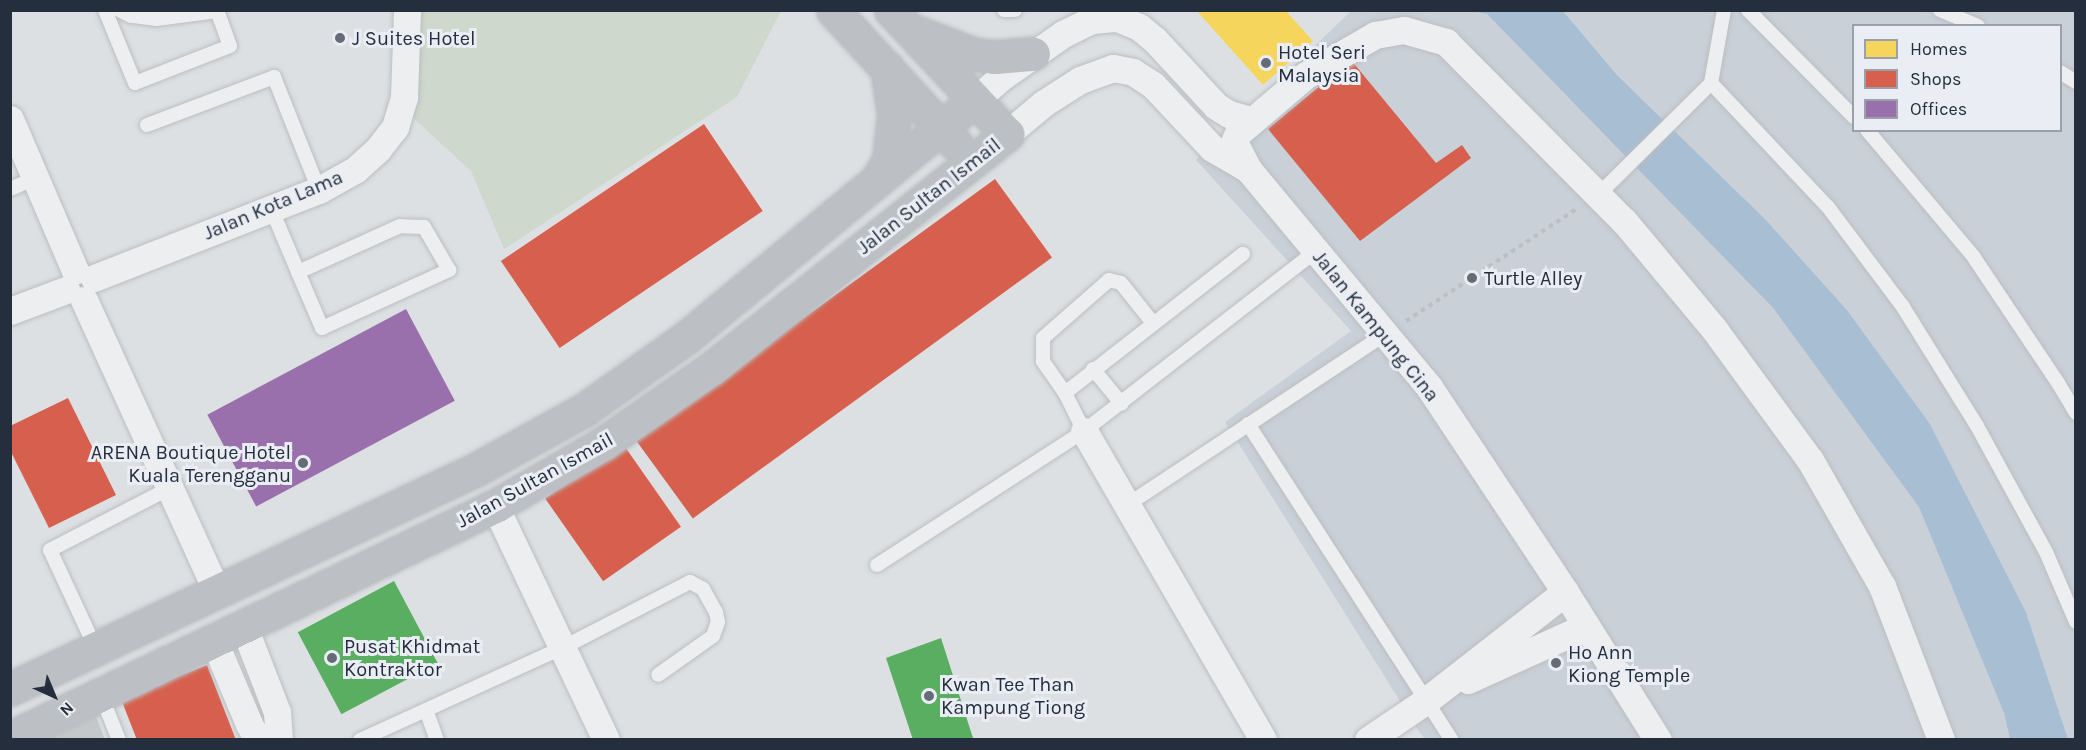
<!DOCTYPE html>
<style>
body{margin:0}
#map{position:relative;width:2086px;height:750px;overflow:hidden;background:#dde0e3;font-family:Karla,sans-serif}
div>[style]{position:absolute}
.built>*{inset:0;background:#cad0d8}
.green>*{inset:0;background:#ced8cd}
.water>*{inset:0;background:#a8bed2}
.homes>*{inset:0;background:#f6d55c}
.shops>*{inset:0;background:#d6604d;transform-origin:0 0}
.offices>*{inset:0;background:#9970ab;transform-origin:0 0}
.public>*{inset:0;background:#5aae61;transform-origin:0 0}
.building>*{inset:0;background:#c5c8cb}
.path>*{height:4px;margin-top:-2px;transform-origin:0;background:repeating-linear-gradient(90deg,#bcbfc4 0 4.5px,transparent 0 9px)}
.roads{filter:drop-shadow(0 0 2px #bbbec1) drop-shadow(0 0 2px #bbbec1)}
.lane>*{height:14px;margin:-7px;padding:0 7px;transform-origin:7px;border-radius:7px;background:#edeef0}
.street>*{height:27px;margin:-13.5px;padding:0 13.5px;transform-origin:13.5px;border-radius:13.5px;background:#edeef0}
.secondary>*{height:33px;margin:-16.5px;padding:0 16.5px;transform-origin:16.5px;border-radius:16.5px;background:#bcbfc3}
.dots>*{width:16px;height:16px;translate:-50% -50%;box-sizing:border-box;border:3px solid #eaeef4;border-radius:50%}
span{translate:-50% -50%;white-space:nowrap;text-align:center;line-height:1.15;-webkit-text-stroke:6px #eaeef4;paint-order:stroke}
.poi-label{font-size:20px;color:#242e3d}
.left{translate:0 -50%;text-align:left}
.right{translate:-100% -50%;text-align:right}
.street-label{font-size:20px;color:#242e3d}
.frame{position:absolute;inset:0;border:12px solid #242e3d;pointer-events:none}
.legend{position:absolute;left:1852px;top:24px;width:210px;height:108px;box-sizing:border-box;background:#eaeef4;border:2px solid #9ba1ab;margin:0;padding:8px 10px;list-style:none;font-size:18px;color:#242e3d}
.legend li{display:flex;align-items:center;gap:12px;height:30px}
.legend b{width:30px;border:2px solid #9ba1ab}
.north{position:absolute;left:24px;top:666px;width:60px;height:60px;-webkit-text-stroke:4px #eaeef4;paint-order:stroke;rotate:136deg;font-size:16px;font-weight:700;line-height:24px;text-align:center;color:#242e3d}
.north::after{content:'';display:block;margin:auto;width:21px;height:27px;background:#242e3d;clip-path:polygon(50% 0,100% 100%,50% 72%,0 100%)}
</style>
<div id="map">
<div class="built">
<i style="clip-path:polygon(1473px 10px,1487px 14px,1773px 308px,1920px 507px,2004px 713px,2010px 739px,1425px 739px,1420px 733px,1225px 422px,1351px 331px,1196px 160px,1351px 11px)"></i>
<i style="clip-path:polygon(evenodd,1563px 11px,2075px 11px,2075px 739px,2068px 739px,2026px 612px,1930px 424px,1847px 310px,1766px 220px,1617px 75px,1563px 11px,1854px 26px,2060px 26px,2060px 130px,1854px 130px,1854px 26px)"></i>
</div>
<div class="green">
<i style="clip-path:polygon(415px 11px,781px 11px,737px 97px,504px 249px,471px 171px,410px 115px)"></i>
</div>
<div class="water">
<i style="clip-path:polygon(1473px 11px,1563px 11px,1617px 75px,1766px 220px,1847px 310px,1930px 424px,2026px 612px,2068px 739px,2010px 739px,2004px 713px,1919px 507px,1773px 308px,1487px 14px)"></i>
</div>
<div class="homes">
<i style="clip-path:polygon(1196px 10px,1285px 10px,1313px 41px,1263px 85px)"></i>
</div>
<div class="shops">
<i style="clip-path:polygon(1351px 60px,1436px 163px,1462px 145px,1471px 158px,1360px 241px,1268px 129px)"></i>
<i style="left:704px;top:124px;width:105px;height:245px;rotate:56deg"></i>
<i style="left:995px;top:179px;width:97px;height:444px;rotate:54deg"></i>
<i style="clip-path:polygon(68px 398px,116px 495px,49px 528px,10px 450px,10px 426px)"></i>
<i style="left:623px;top:444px;width:101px;height:95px;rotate:55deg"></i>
<i style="clip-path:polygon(207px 665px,236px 740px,137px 740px,121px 699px)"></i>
</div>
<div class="offices">
<i style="left:406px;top:309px;width:104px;height:225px;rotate:62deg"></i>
</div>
<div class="public">
<i style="left:394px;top:581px;width:93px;height:109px;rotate:62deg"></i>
<i style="clip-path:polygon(941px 638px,972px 735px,974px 740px,913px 740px,886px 658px)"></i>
</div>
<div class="building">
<i style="clip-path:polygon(96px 716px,105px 740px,46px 740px)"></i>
</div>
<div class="path">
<i style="left:1406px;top:321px;width:206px;rotate:-33.3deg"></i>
</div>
<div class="roads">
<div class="lane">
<i style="left:105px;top:10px;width:79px;rotate:67.7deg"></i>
<i style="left:135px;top:83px;width:102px;rotate:-21.3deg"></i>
<i style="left:230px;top:46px;width:37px;rotate:-110deg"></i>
<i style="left:217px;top:11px;width:61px;rotate:172.4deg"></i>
<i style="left:157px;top:19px;width:26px;rotate:-173deg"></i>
<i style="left:131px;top:16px;width:13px;rotate:-153deg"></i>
<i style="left:1004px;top:10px;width:11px"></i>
<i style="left:1748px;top:10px;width:151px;rotate:45.3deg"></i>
<i style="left:1940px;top:10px;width:41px;rotate:22.8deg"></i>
<i style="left:2060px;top:72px;width:19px;rotate:32deg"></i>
<i style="left:1711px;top:83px;width:170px;rotate:46.7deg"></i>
<i style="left:1828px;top:207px;width:125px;rotate:53.1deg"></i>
<i style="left:1903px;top:307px;width:140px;rotate:58.1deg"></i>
<i style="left:1977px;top:426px;width:144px;rotate:61.3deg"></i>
<i style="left:2046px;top:552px;width:76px;rotate:66.8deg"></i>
<i style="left:147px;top:125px;width:136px;rotate:-20.7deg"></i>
<i style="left:274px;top:77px;width:122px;rotate:68.3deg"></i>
<i style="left:1867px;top:130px;width:165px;rotate:49.9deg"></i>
<i style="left:1973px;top:256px;width:153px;rotate:56.2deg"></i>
<i style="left:2058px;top:383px;width:35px;rotate:59deg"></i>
<i style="left:10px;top:189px;width:28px;rotate:-23deg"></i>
<i style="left:1599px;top:194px;width:158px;rotate:-44.7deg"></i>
<i style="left:1711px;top:83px;width:74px;rotate:-79.9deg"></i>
<i style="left:271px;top:208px;width:69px;rotate:67.1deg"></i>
<i style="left:298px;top:272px;width:61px;rotate:66.8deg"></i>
<i style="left:322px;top:328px;width:140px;rotate:-24.5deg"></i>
<i style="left:449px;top:270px;width:50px;rotate:-120.2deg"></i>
<i style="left:424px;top:227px;width:24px;rotate:-178deg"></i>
<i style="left:400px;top:226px;width:112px;rotate:155.7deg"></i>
<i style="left:1093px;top:369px;width:45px;rotate:50.4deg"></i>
<i style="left:1065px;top:393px;width:39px;rotate:-125deg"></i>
<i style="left:1043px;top:361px;width:23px;rotate:-90deg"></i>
<i style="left:1043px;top:338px;width:88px;rotate:-41.3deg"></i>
<i style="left:1109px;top:280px;width:12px;rotate:14deg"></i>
<i style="left:1121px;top:283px;width:51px;rotate:51.3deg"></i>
<i style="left:1248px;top:424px;width:376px;rotate:57.2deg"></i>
<i style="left:1084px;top:431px;width:42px;rotate:-116.6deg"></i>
<i style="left:1065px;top:393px;width:226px;rotate:-38deg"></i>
<i style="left:1127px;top:505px;width:310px;rotate:-33.5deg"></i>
<i style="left:877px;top:565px;width:247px;rotate:-32.9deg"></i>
<i style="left:1084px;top:431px;width:294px;rotate:-37.8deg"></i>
<i style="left:96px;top:649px;width:109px;rotate:-114.9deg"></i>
<i style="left:50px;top:550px;width:135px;rotate:-27.3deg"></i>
<i style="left:101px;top:695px;width:48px;rotate:68.2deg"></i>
<i style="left:426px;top:710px;width:32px;rotate:70deg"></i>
<i style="left:360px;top:740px;width:222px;rotate:-24.5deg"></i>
<i style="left:562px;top:648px;width:144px;rotate:-27.3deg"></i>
<i style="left:690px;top:582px;width:15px;rotate:28deg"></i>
<i style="left:703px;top:589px;width:26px;rotate:61deg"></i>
<i style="left:716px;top:612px;width:10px;rotate:79deg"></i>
<i style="left:718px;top:622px;width:15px;rotate:110deg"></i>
<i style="left:713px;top:636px;width:67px;rotate:144.7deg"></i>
</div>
<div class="street">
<i style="left:975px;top:100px;width:37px;rotate:-41deg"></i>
<i style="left:1003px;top:76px;width:73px;rotate:-35deg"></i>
<i style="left:1063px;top:34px;width:32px;rotate:-26deg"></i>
<i style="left:1092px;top:20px;width:25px;rotate:-5deg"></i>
<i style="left:1117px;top:18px;width:24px;rotate:22deg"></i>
<i style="left:1139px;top:27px;width:19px;rotate:39deg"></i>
<i style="left:1154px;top:39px;width:91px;rotate:47.2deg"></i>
<i style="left:1216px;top:106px;width:15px;rotate:32deg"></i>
<i style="left:1229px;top:114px;width:24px;rotate:15deg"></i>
<i style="left:10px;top:119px;width:165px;rotate:66.8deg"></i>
<i style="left:1007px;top:134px;width:48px;rotate:-40deg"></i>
<i style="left:1044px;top:103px;width:43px;rotate:-32.6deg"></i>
<i style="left:1080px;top:80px;width:35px;rotate:-20deg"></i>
<i style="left:1113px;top:68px;width:20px;rotate:11deg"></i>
<i style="left:1133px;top:72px;width:24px;rotate:33deg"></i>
<i style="left:1153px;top:85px;width:86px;rotate:46.9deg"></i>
<i style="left:1212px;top:148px;width:42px;rotate:30.3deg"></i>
<i style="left:1248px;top:169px;width:283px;rotate:50.3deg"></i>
<i style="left:1429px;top:387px;width:246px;rotate:56.4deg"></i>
<i style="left:1565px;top:592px;width:175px;rotate:57.9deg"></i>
<i style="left:1248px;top:169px;width:30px;rotate:-117deg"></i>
<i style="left:1234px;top:142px;width:10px;rotate:-66deg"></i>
<i style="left:1238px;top:133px;width:89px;rotate:-40.5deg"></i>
<i style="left:1306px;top:75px;width:80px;rotate:-30.1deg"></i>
<i style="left:1375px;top:35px;width:29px;rotate:-10deg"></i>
<i style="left:1404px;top:30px;width:44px;rotate:15.9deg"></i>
<i style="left:1446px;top:42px;width:252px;rotate:45.2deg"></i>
<i style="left:1624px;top:221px;width:141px;rotate:50.2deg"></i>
<i style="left:1714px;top:329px;width:162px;rotate:53.8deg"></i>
<i style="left:1810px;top:460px;width:145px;rotate:60.3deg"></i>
<i style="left:1882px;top:586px;width:165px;rotate:69deg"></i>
<i style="left:94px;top:278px;width:242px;rotate:-21.4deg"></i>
<i style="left:319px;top:190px;width:41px;rotate:-29.1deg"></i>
<i style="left:355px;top:170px;width:31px;rotate:-42deg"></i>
<i style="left:378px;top:149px;width:28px;rotate:-52deg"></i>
<i style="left:395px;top:127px;width:31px;rotate:-73deg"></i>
<i style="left:404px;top:97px;width:87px;rotate:-88deg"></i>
<i style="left:84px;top:300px;width:321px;rotate:65.5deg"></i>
<i style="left:10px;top:311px;width:60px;rotate:-20.6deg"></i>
<i style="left:1084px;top:431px;width:357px;rotate:59.9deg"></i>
<i style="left:495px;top:506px;width:259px;rotate:64.6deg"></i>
<i style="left:244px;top:627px;width:91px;rotate:68.8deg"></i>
<i style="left:277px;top:712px;width:28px;rotate:86deg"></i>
<i style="left:214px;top:641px;width:90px;rotate:67.1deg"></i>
<i style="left:249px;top:724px;width:18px;rotate:61deg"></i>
<i style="left:1468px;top:680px;width:128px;rotate:-24.4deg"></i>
<i style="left:1368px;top:740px;width:71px;rotate:-34.1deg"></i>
<i style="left:1427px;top:700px;width:175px;rotate:-38deg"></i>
</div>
<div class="secondary">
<i style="left:833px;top:10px;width:182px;rotate:47.5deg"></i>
<i style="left:918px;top:33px;width:59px;rotate:20.9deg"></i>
<i style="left:973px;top:54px;width:22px;rotate:8deg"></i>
<i style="left:995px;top:57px;width:38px;rotate:-5deg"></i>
<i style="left:878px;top:179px;width:22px;rotate:-60deg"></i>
<i style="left:889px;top:160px;width:46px;rotate:-83.8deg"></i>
<i style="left:894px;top:114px;width:47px;rotate:-98.7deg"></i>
<i style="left:10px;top:689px;width:516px;rotate:-25.22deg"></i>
<i style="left:477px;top:469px;width:122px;rotate:-28.9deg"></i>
<i style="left:584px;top:410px;width:126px;rotate:-35.3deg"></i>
<i style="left:687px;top:337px;width:373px;rotate:-39.5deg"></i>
<i style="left:10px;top:738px;width:538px;rotate:-25.56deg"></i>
<i style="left:495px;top:506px;width:126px;rotate:-30deg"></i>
<i style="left:604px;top:443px;width:131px;rotate:-34.8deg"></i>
<i style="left:712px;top:368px;width:377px;rotate:-38.4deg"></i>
<i style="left:1007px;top:134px;width:170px;rotate:-133.1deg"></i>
</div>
</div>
<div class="dots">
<i style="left:340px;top:38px;background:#656c77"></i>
<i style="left:1266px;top:63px;background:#656c77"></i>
<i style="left:1472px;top:278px;background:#656c77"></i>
<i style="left:303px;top:463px;background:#656c77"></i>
<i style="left:332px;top:658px;background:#656c77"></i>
<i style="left:1556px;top:663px;background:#656c77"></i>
<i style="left:929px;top:696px;background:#656c77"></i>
</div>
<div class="poi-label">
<span class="left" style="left:352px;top:38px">J Suites Hotel</span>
<span class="left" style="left:1278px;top:64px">Hotel Seri<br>Malaysia</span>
<span class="left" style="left:1484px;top:278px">Turtle Alley</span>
<span class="right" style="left:291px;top:464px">ARENA Boutique Hotel<br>Kuala Terengganu</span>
<span class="left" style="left:344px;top:658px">Pusat Khidmat<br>Kontraktor</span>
<span class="left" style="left:1568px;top:664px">Ho Ann<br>Kiong Temple</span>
<span class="left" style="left:941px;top:696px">Kwan Tee Than<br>Kampung Tiong</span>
</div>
<div class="street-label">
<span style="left:929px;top:196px;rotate:-38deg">Jalan Sultan Ismail</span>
<span style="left:273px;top:205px;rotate:-23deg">Jalan Kota Lama</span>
<span style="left:1376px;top:326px;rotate:51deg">Jalan Kampung Cina</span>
<span style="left:535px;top:480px;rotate:-29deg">Jalan Sultan Ismail</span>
</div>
<div class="frame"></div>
<ul class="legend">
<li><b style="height:16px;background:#f6d55c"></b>Homes</li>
<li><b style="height:16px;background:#d6604d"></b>Shops</li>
<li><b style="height:16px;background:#9970ab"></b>Offices</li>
</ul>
<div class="north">N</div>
</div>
